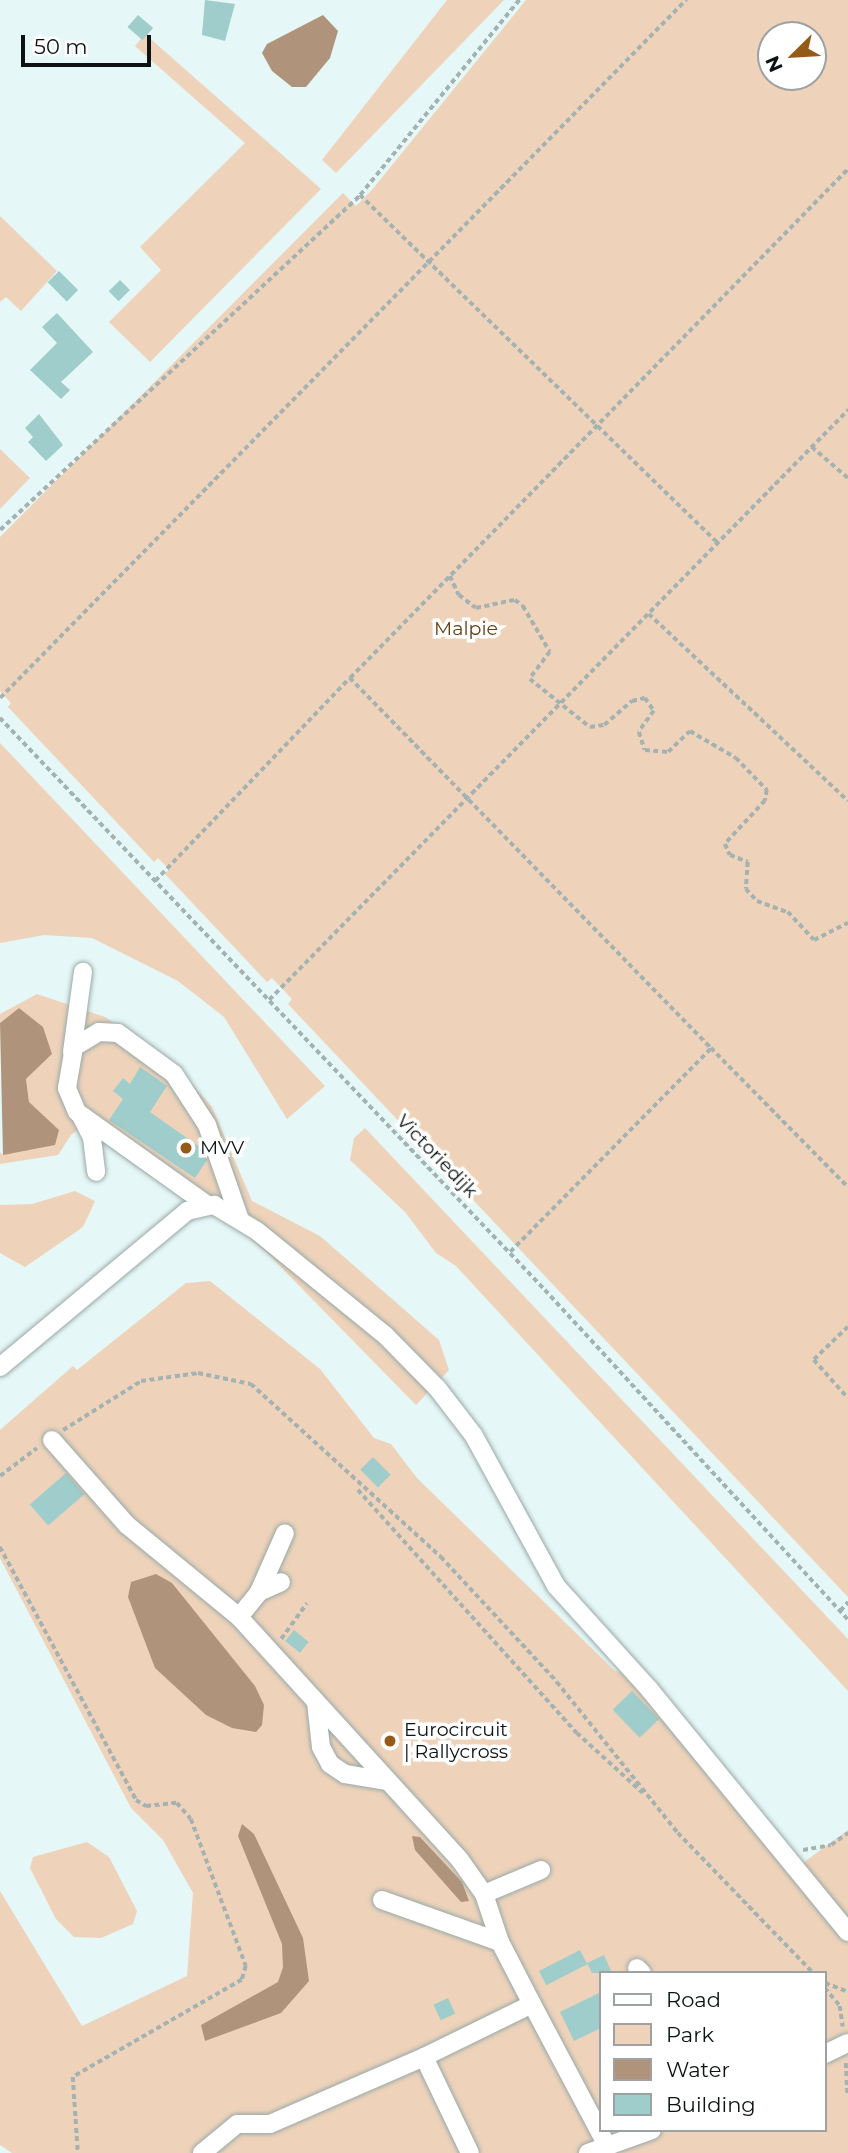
<!DOCTYPE html>
<style>
body{margin:0}
#map{position:relative;width:848px;height:2153px;overflow:hidden;background:#e5f7f6;font-family:Montserrat,sans-serif}
div>[style]{position:absolute}
.green>*{inset:0;background:#eed3ba}
.water>*{inset:0;background:#af947b}
.building>*{inset:0;background:#9fcdcb;transform-origin:0 0}
.path>*{height:3.5px;margin-top:-1.75px;transform-origin:0;background:repeating-linear-gradient(90deg,#a4b2b2 0 5px,transparent 0 8.5px)}
.roads{filter:drop-shadow(0 0 2px #99a9a8) drop-shadow(0 0 2px #99a9a8)}
.minor>*{height:18px;margin:-9px;padding:0 9px;transform-origin:9px;border-radius:9px;background:#fff}
.dots>*{width:19px;height:19px;translate:-50% -50%;box-sizing:border-box;border:4px solid #fff;border-radius:50%}
span{translate:-50% -50%;white-space:nowrap;text-align:center;line-height:1.15;-webkit-text-stroke:7px #fff;paint-order:stroke}
.park-label{font-size:19px;color:#663f15}
.poi-label{font-size:19px;color:#0d1313}
.left{translate:0 -50%;text-align:left}
.street-label{font-size:19px;color:#0d1313}
.legend{position:absolute;left:599px;top:1971px;width:228px;height:161px;box-sizing:border-box;background:#fff;border:2px solid #9ea1a1;margin:0;padding:9px 12px;list-style:none;font-size:21px;color:#0d1313}
.legend li{display:flex;align-items:center;gap:14px;height:35px}
.legend b{width:35px;border:2px solid #9ea1a1}
.north{position:absolute;left:757px;top:21px;width:70px;height:70px;box-sizing:border-box;background:#fff;border:2px solid #9ea1a1;border-radius:50%;rotate:246deg;font-size:19px;font-weight:700;line-height:28px;text-align:center;color:#0d1313}
.north::after{content:'';display:block;margin:auto;width:24px;height:32px;background:#955a18;clip-path:polygon(50% 0,100% 100%,50% 72%,0 100%)}
.scale{position:absolute;left:21px;top:35px;width:130px;height:32px;box-sizing:border-box;border:4px solid #0d1313;border-top:0;padding-left:9px;font-size:21px;line-height:24px;white-space:nowrap;color:#0d1313;-webkit-text-stroke:5px #fff;paint-order:stroke}
</style>
<div id="map">
<div class="green">
<i style="clip-path:polygon(447px 0,504px 0,336px 173px,322px 160px)"></i>
<i style="clip-path:polygon(evenodd,526px 0,848px 0,848px 1597px,288px 1004px,292px 999px,272px 978px,267px 982px,165px 874px,169px 869px,158px 858px,154px 862px,8px 707px,11px 703px,0 691px,0 537px,343px 193px,356px 206px,371px 191px,526px 0,813px 35px,813px 77px,771px 77px,771px 35px,813px 35px)"></i>
<i style="clip-path:polygon(145px 34px,321px 189px,150px 362px,109px 322px,161px 270px,140px 247px,245px 143px,135px 46px)"></i>
<i style="clip-path:polygon(0 216px,57px 271px,21px 311px,6px 297px,0 302px)"></i>
<i style="clip-path:polygon(0 449px,30px 478px,0 509px)"></i>
<i style="clip-path:polygon(0 743px,325px 1086px,287px 1119px,224px 1017px,178px 981px,92px 938px,44px 935px,0 943px)"></i>
<i style="clip-path:polygon(37px 994px,105px 1017px,172px 1061px,212px 1107px,252px 1201px,320px 1236px,439px 1340px,449px 1370px,416px 1405px,270px 1256px,208px 1201px,148px 1175px,93px 1119px,71px 1135px,58px 1155px,0 1164px,0 1152px,3px 1155px,29px 1102px,26px 1079px,52px 1054px,19px 1008px,0 1023px,0 1014px)"></i>
<i style="clip-path:polygon(365px 1128px,848px 1639px,848px 1691px,456px 1266px,436px 1253px,405px 1212px,350px 1160px,354px 1138px)"></i>
<i style="clip-path:polygon(75px 1191px,95px 1201px,83px 1227px,25px 1267px,0 1253px,0 1205px,32px 1204px)"></i>
<i style="clip-path:polygon(evenodd,210px 1281px,320px 1369px,374px 1438px,391px 1444px,417px 1478px,615px 1671px,628px 1674px,848px 1938px,848px 2153px,12px 2153px,0 2145px,0 1891px,82px 2026px,187px 1976px,193px 1893px,163px 1840px,131px 1808px,0 1558px,0 1430px,73px 1366px,77px 1370px,186px 1283px,210px 1281px,601px 1973px,825px 1973px,825px 2130px,601px 2130px,601px 1973px)"></i>
<i style="clip-path:polygon(848px 1830px,848px 1923px,800px 1865px)"></i>
<i style="clip-path:polygon(87px 1842px,109px 1857px,137px 1911px,133px 1924px,101px 1938px,74px 1937px,56px 1919px,30px 1868px,33px 1857px)"></i>
</div>
<div class="water">
<i style="clip-path:polygon(323px 15px,338px 31px,330px 58px,306px 87px,292px 87px,272px 71px,262px 53px,267px 44px)"></i>
<i style="clip-path:polygon(19px 1008px,43px 1027px,52px 1054px,26px 1079px,29px 1102px,59px 1130px,55px 1145px,3px 1155px,0 1023px)"></i>
<i style="clip-path:polygon(156px 1574px,172px 1583px,255px 1686px,264px 1705px,262px 1725px,256px 1732px,232px 1728px,206px 1715px,155px 1668px,128px 1597px,131px 1582px)"></i>
<i style="clip-path:polygon(242px 1824px,254px 1834px,303px 1938px,309px 1981px,281px 2013px,205px 2041px,201px 2025px,278px 1982px,283px 1967px,282px 1944px,238px 1836px)"></i>
<i style="clip-path:polygon(412px 1836px,420px 1837px,462px 1882px,469px 1901px,461px 1902px,415px 1850px)"></i>
</div>
<div class="building">
<i style="clip-path:polygon(205px 0,235px 4px,225px 41px,202px 35px)"></i>
<i style="left:138px;top:15px;width:20px;height:16px;rotate:41deg"></i>
<i style="left:59px;top:271px;width:27px;height:16px;rotate:45deg"></i>
<i style="left:120px;top:280px;width:14px;height:16px;rotate:45deg"></i>
<i style="clip-path:polygon(57px 313px,93px 352px,61px 382px,70px 390px,61px 399px,30px 370px,57px 343px,42px 327px)"></i>
<i style="clip-path:polygon(39px 414px,63px 445px,46px 461px,28px 442px,33px 437px,25px 428px)"></i>
<i style="clip-path:polygon(140px 1067px,167px 1086px,150px 1112px,204px 1150px,207px 1160px,195px 1178px,109px 1120px,123px 1099px,113px 1091px,123px 1078px,130px 1084px)"></i>
<i style="left:373px;top:1457px;width:25px;height:18px;rotate:45deg"></i>
<i style="left:66px;top:1473px;width:28px;height:48px;rotate:49deg"></i>
<i style="left:294px;top:1630px;width:19px;height:14px;rotate:39deg"></i>
<i style="left:632px;top:1691px;width:39px;height:27px;rotate:46deg"></i>
<i style="left:580px;top:1950px;width:16px;height:46px;rotate:63deg"></i>
<i style="clip-path:polygon(604px 1955px,612px 1973px,592px 1973px,587px 1963px)"></i>
<i style="clip-path:polygon(601px 1992px,601px 2028px,574px 2041px,560px 2012px)"></i>
<i style="left:448px;top:1998px;width:17px;height:16px;rotate:65deg"></i>
</div>
<div class="path">
<i style="left:360px;top:195px;width:498px;rotate:44.2deg"></i>
<i style="left:812px;top:447px;width:48px;rotate:40.7deg"></i>
<i style="left:0;top:530px;width:492px;rotate:-42.9deg"></i>
<i style="left:360px;top:195px;width:252px;rotate:-50.8deg"></i>
<i style="left:450px;top:576px;width:21px;rotate:65deg"></i>
<i style="left:459px;top:595px;width:21px;rotate:37deg"></i>
<i style="left:476px;top:608px;width:40px;rotate:-12deg"></i>
<i style="left:515px;top:600px;width:10px;rotate:37deg"></i>
<i style="left:523px;top:606px;width:53px;rotate:59.6deg"></i>
<i style="left:550px;top:652px;width:34px;rotate:127deg"></i>
<i style="left:530px;top:679px;width:77px;rotate:38.7deg"></i>
<i style="left:590px;top:727px;width:14px;rotate:-8deg"></i>
<i style="left:604px;top:725px;width:37px;rotate:-41deg"></i>
<i style="left:632px;top:701px;width:13px;rotate:-13deg"></i>
<i style="left:645px;top:698px;width:16px;rotate:55deg"></i>
<i style="left:654px;top:711px;width:26px;rotate:126deg"></i>
<i style="left:639px;top:732px;width:19px;rotate:72deg"></i>
<i style="left:645px;top:750px;width:23px;rotate:5deg"></i>
<i style="left:668px;top:752px;width:30px;rotate:-44deg"></i>
<i style="left:690px;top:731px;width:53px;rotate:30.4deg"></i>
<i style="left:736px;top:758px;width:45px;rotate:45.9deg"></i>
<i style="left:767px;top:790px;width:11px;rotate:100deg"></i>
<i style="left:765px;top:801px;width:59px;rotate:132.9deg"></i>
<i style="left:725px;top:844px;width:12px;rotate:66deg"></i>
<i style="left:730px;top:855px;width:19px;rotate:21deg"></i>
<i style="left:748px;top:862px;width:27px;rotate:94deg"></i>
<i style="left:746px;top:889px;width:16px;rotate:47deg"></i>
<i style="left:757px;top:901px;width:33px;rotate:20deg"></i>
<i style="left:788px;top:912px;width:38px;rotate:47deg"></i>
<i style="left:814px;top:940px;width:38px;rotate:-27deg"></i>
<i style="left:649px;top:614px;width:273px;rotate:43.2deg"></i>
<i style="left:350px;top:678px;width:712px;rotate:-45.63deg"></i>
<i style="left:0;top:698px;width:979px;rotate:-45.5deg"></i>
<i style="left:0;top:718px;width:790px;rotate:46.38deg"></i>
<i style="left:545px;top:1290px;width:448px;rotate:47.4deg"></i>
<i style="left:155px;top:881px;width:281px;rotate:-46.2deg"></i>
<i style="left:350px;top:678px;width:517px;rotate:45.71deg"></i>
<i style="left:269px;top:1000px;width:827px;rotate:-45.54deg"></i>
<i style="left:510px;top:1252px;width:286px;rotate:-45.4deg"></i>
<i style="left:711px;top:1048px;width:195px;rotate:45.4deg"></i>
<i style="left:848px;top:1327px;width:47px;rotate:135.9deg"></i>
<i style="left:814px;top:1360px;width:51px;rotate:48.2deg"></i>
<i style="left:63px;top:1430px;width:92px;rotate:-32.1deg"></i>
<i style="left:141px;top:1381px;width:58px;rotate:-8deg"></i>
<i style="left:198px;top:1373px;width:54px;rotate:11.7deg"></i>
<i style="left:251px;top:1384px;width:257px;rotate:42.3deg"></i>
<i style="left:441px;top:1557px;width:171px;rotate:47.1deg"></i>
<i style="left:557px;top:1682px;width:193px;rotate:51.3deg"></i>
<i style="left:678px;top:1833px;width:194px;rotate:46deg"></i>
<i style="left:0;top:1476px;width:46px;rotate:-37.1deg"></i>
<i style="left:358px;top:1490px;width:327px;rotate:48deg"></i>
<i style="left:577px;top:1733px;width:89px;rotate:42.3deg"></i>
<i style="left:0;top:1547px;width:287px;rotate:61.7deg"></i>
<i style="left:136px;top:1800px;width:12px;rotate:31deg"></i>
<i style="left:146px;top:1806px;width:31px;rotate:-6deg"></i>
<i style="left:177px;top:1803px;width:21px;rotate:49deg"></i>
<i style="left:191px;top:1819px;width:157px;rotate:69.5deg"></i>
<i style="left:246px;top:1966px;width:15px;rotate:106deg"></i>
<i style="left:242px;top:1980px;width:195px;rotate:150.1deg"></i>
<i style="left:73px;top:2077px;width:76px;rotate:86.2deg"></i>
<i style="left:840px;top:1611px;width:12px;rotate:-48deg"></i>
<i style="left:281px;top:1639px;width:44px;rotate:-54.2deg"></i>
<i style="left:803px;top:1850px;width:28px;rotate:-10deg"></i>
<i style="left:831px;top:1845px;width:21px;rotate:-35deg"></i>
<i style="left:825px;top:1983px;width:25px;rotate:21deg"></i>
<i style="left:825px;top:1988px;width:23px;rotate:50deg"></i>
<i style="left:840px;top:2006px;width:21px;rotate:82deg"></i>
<i style="left:846px;top:2063px;width:33px;rotate:87deg"></i>
</div>
<div class="roads">
<div class="minor">
<i style="left:72px;top:1052px;width:81px;rotate:-82.2deg"></i>
<i style="left:81px;top:1116px;width:25px;rotate:63deg"></i>
<i style="left:92px;top:1138px;width:34px;rotate:83deg"></i>
<i style="left:206px;top:1204px;width:158px;rotate:-144.5deg"></i>
<i style="left:77px;top:1112px;width:26px;rotate:-113deg"></i>
<i style="left:67px;top:1088px;width:42px;rotate:-80.3deg"></i>
<i style="left:74px;top:1047px;width:29px;rotate:-31deg"></i>
<i style="left:99px;top:1032px;width:19px;rotate:3deg"></i>
<i style="left:118px;top:1033px;width:69px;rotate:36.2deg"></i>
<i style="left:174px;top:1074px;width:61px;rotate:57.1deg"></i>
<i style="left:207px;top:1125px;width:101px;rotate:70.8deg"></i>
<i style="left:0;top:1367px;width:244px;rotate:-39.8deg"></i>
<i style="left:187px;top:1211px;width:28px;rotate:-13deg"></i>
<i style="left:214px;top:1205px;width:50px;rotate:31.2deg"></i>
<i style="left:257px;top:1231px;width:166px;rotate:39.1deg"></i>
<i style="left:386px;top:1336px;width:74px;rotate:45.5deg"></i>
<i style="left:438px;top:1389px;width:59px;rotate:52.5deg"></i>
<i style="left:474px;top:1436px;width:171px;rotate:61.3deg"></i>
<i style="left:556px;top:1586px;width:139px;rotate:47.9deg"></i>
<i style="left:649px;top:1689px;width:314px;rotate:50.7deg"></i>
<i style="left:52px;top:1440px;width:113px;rotate:48.6deg"></i>
<i style="left:127px;top:1525px;width:145px;rotate:39.4deg"></i>
<i style="left:239px;top:1617px;width:328px;rotate:47.7deg"></i>
<i style="left:460px;top:1860px;width:42px;rotate:54.8deg"></i>
<i style="left:484px;top:1894px;width:51px;rotate:71.6deg"></i>
<i style="left:500px;top:1942px;width:70px;rotate:62.7deg"></i>
<i style="left:259px;top:1592px;width:24px;rotate:-24deg"></i>
<i style="left:239px;top:1617px;width:32px;rotate:-51deg"></i>
<i style="left:259px;top:1592px;width:64px;rotate:-66.2deg"></i>
<i style="left:316px;top:1702px;width:45px;rotate:83.7deg"></i>
<i style="left:321px;top:1747px;width:19px;rotate:62deg"></i>
<i style="left:330px;top:1764px;width:18px;rotate:34deg"></i>
<i style="left:345px;top:1774px;width:43px;rotate:9.5deg"></i>
<i style="left:484px;top:1894px;width:62px;rotate:-22.8deg"></i>
<i style="left:382px;top:1900px;width:125px;rotate:19.6deg"></i>
<i style="left:637px;top:1968px;width:7px;rotate:45deg"></i>
<i style="left:825px;top:2054px;width:25px;rotate:-26deg"></i>
<i style="left:424px;top:2057px;width:120px;rotate:-26.1deg"></i>
<i style="left:532px;top:2004px;width:158px;rotate:62.1deg"></i>
<i style="left:202px;top:2153px;width:45px;rotate:-39.6deg"></i>
<i style="left:237px;top:2124px;width:33px"></i>
<i style="left:270px;top:2124px;width:168px;rotate:-23.5deg"></i>
<i style="left:424px;top:2057px;width:106px;rotate:64.4deg"></i>
<i style="left:588px;top:2153px;width:68px;rotate:-19.8deg"></i>
</div>
</div>
<div class="dots">
<i style="left:186px;top:1148px;background:#955a18"></i>
<i style="left:390px;top:1741px;background:#955a18"></i>
</div>
<div class="park-label">
<span style="left:466px;top:629px">Malpie</span>
</div>
<div class="poi-label">
<span class="left" style="left:200px;top:1148px">MVV</span>
<span class="left" style="left:404px;top:1741px">Eurocircuit<br>| Rallycross</span>
</div>
<div class="street-label">
<span style="left:437px;top:1156px;rotate:46deg">Victoriedijk</span>
</div>
<ul class="legend">
<li><b style="height:9px;background:#fff"></b>Road</li>
<li><b style="height:19px;background:#eed3ba"></b>Park</li>
<li><b style="height:19px;background:#af947b"></b>Water</li>
<li><b style="height:19px;background:#9fcdcb"></b>Building</li>
</ul>
<div class="north">N</div>
<div class="scale">50 m</div>
</div>
